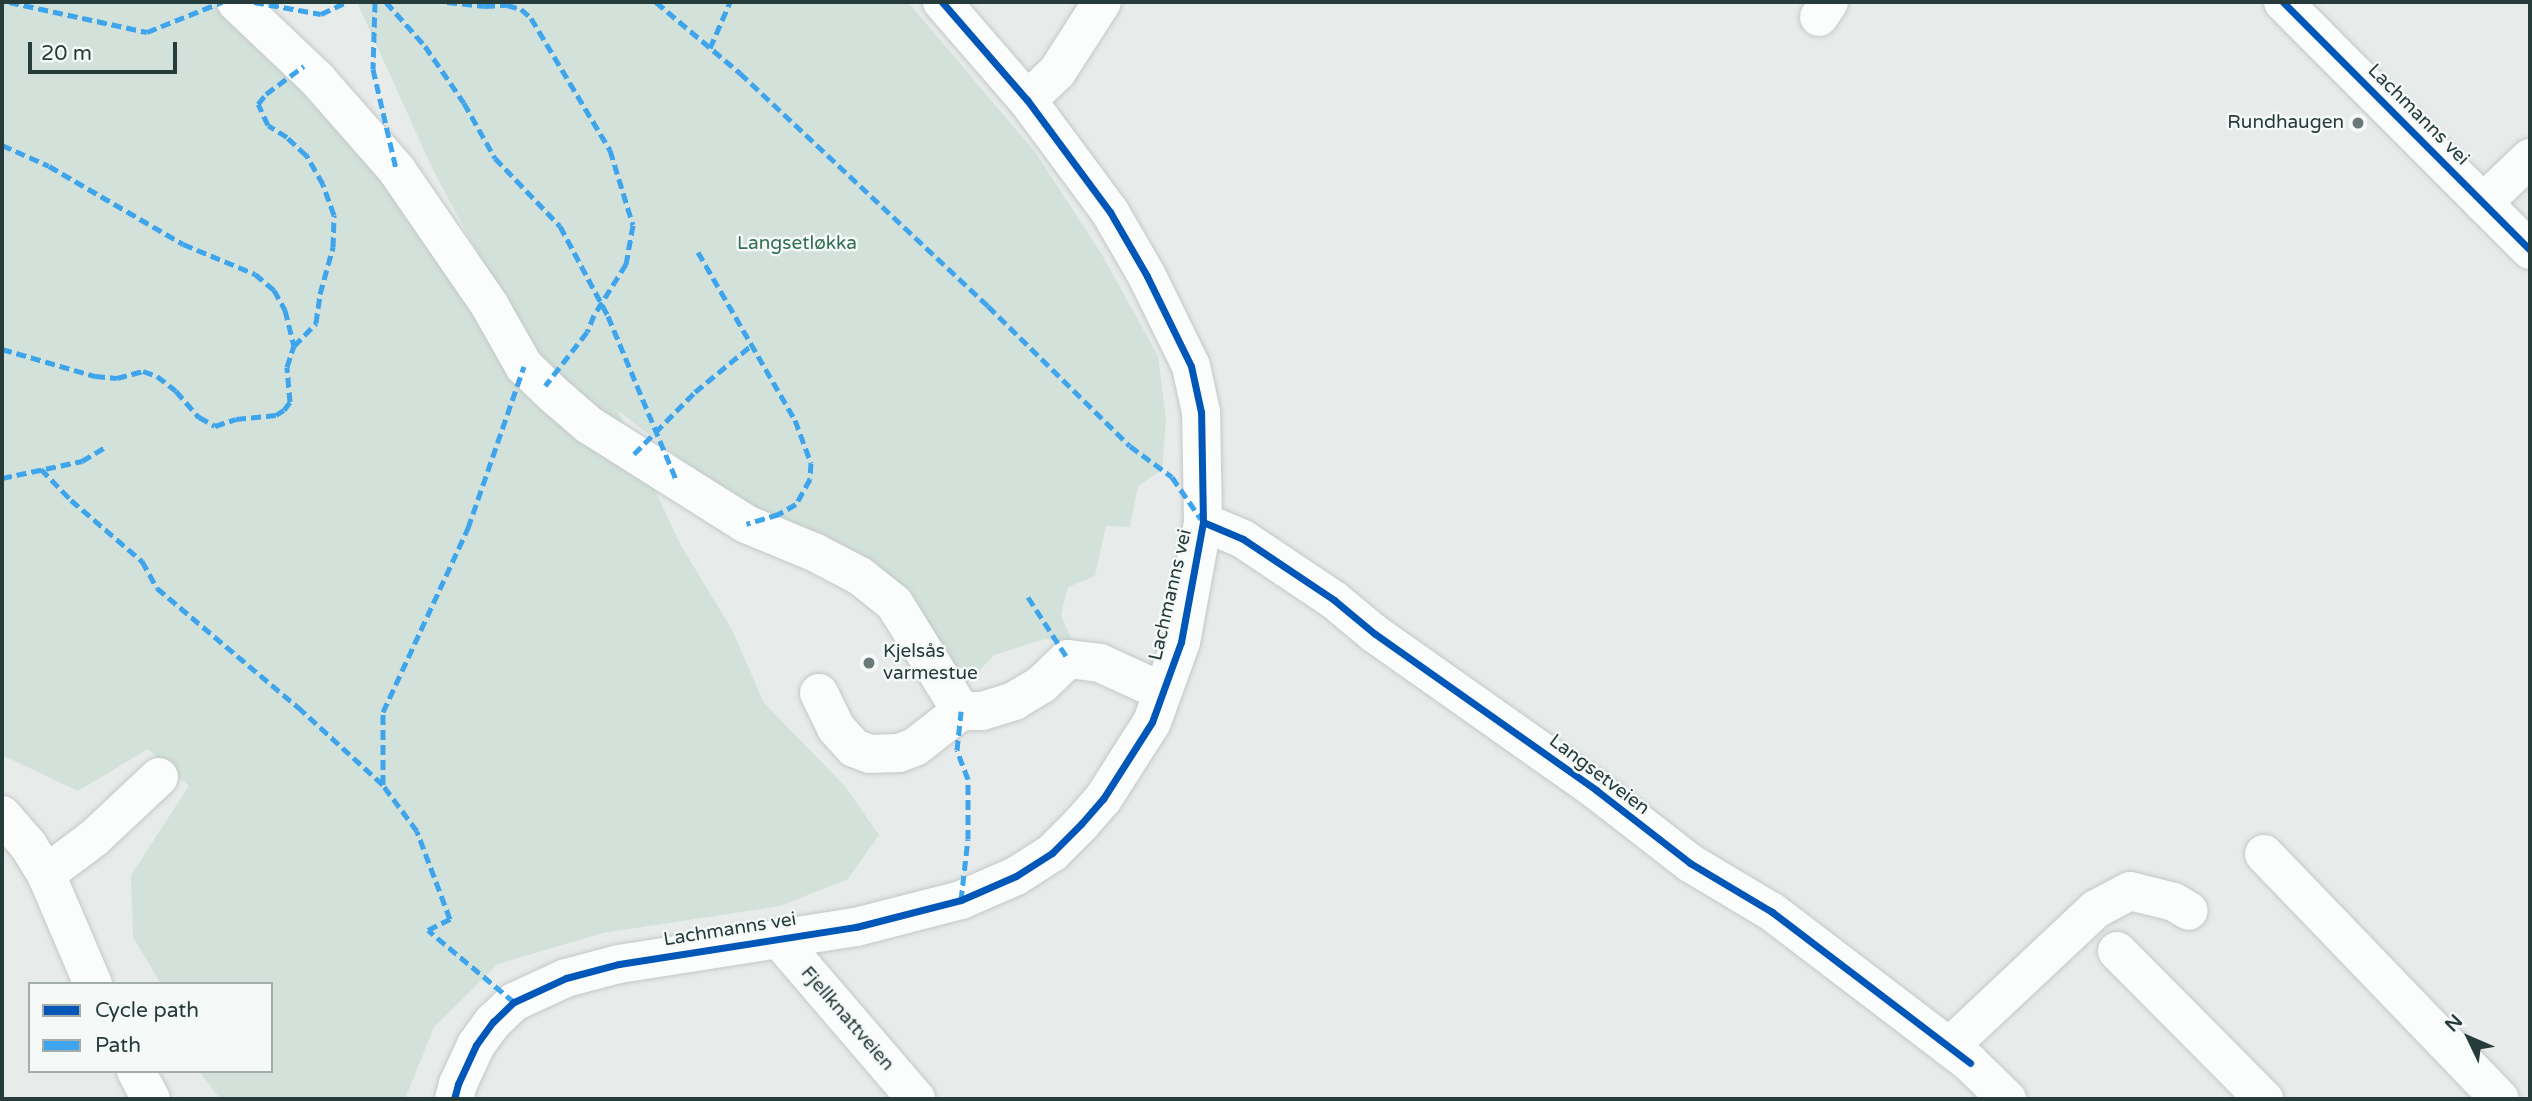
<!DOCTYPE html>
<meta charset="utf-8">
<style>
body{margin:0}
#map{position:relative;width:2532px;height:1101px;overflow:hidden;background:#e7ebea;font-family:"Varela Round",sans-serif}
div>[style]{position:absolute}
.green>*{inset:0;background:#d2e2da}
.roads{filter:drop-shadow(0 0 2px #c4c8c7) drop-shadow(0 0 2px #c4c8c7)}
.minor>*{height:38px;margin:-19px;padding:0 19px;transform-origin:19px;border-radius:19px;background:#fbfcfc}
.quiet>*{height:5px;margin-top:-2.5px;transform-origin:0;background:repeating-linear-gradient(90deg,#3ea4ec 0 10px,transparent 0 15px)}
.cycleway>*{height:7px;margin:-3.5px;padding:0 3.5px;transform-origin:3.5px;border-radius:3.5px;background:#0057b8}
.dots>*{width:19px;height:19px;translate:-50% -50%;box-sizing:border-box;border:4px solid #f5f9f8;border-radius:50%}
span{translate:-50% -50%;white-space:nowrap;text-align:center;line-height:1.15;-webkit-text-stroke:5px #f5f9f8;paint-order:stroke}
.street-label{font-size:19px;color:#263c3b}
.poi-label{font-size:19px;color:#263c3b}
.right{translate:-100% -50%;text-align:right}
.left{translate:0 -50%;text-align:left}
.park-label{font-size:19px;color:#356f57}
.frame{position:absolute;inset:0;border:4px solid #263c3b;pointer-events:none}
.legend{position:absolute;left:28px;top:982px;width:245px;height:91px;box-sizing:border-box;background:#f5f9f8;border:2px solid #a2adac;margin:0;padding:9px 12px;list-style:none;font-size:21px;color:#263c3b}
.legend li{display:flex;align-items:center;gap:14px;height:35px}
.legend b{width:35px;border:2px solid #a2adac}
.north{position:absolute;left:2434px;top:1003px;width:70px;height:70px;-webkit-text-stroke:5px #f5f9f8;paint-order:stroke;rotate:314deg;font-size:19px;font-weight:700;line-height:28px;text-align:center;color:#263c3b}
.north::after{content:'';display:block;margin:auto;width:24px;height:32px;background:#263c3b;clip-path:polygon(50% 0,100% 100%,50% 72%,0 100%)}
.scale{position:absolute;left:28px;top:42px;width:149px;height:32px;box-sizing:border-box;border:4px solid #263c3b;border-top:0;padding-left:9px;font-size:21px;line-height:24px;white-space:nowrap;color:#263c3b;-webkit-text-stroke:5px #f5f9f8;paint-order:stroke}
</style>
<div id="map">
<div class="green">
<i style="clip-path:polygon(2px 2px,210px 2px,292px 76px,522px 335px,434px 172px,357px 2px,908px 2px,1035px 152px,1101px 253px,1158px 356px,1166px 419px,1162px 470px,1138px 486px,1130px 527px,1106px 526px,1095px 576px,1068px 587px,1061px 615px,1073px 643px,1045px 639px,994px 655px,967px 684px,741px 504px,618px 411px,680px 544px,731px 628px,764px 703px,844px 785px,879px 835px,848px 879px,780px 906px,603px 933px,498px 964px,434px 1027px,405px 1099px,220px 1099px,199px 1071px,271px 1071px,271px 984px,161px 984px,133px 937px,131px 875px,189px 786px,148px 749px,78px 791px,2px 755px)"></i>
</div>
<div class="roads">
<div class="minor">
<i style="left:236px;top:2px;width:112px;rotate:43.5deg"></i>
<i style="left:317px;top:79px;width:120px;rotate:48.7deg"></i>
<i style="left:396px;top:169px;width:166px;rotate:55.5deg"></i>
<i style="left:490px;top:306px;width:69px;rotate:60.5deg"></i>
<i style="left:524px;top:366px;width:40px;rotate:44deg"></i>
<i style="left:553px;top:394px;width:48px;rotate:40.7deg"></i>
<i style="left:589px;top:425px;width:186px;rotate:32.2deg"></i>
<i style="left:746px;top:524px;width:74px;rotate:22.4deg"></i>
<i style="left:814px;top:552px;width:52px;rotate:27.6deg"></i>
<i style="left:860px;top:576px;width:43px;rotate:38.5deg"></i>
<i style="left:894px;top:603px;width:127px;rotate:58.2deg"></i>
<i style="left:961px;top:711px;width:21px"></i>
<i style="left:982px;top:711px;width:34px;rotate:-17deg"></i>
<i style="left:1014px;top:701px;width:33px;rotate:-31deg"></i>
<i style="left:1042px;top:684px;width:36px;rotate:-44deg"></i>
<i style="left:1068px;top:659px;width:32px;rotate:7deg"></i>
<i style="left:1100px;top:663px;width:69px;rotate:24.7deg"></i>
<i style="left:2283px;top:2px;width:350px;rotate:45.1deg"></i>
<i style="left:1819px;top:17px;width:18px;rotate:-56deg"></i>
<i style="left:1027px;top:100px;width:41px;rotate:-43deg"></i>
<i style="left:1057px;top:72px;width:83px;rotate:-57.3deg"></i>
<i style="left:2483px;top:203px;width:65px;rotate:-43.8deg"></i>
<i style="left:1203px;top:522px;width:43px;rotate:23deg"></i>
<i style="left:1243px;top:539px;width:110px;rotate:33.8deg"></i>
<i style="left:1334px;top:600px;width:53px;rotate:39.7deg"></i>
<i style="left:1375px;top:634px;width:271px;rotate:35.2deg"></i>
<i style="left:1596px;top:790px;width:119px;rotate:37.8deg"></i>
<i style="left:1690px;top:863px;width:96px;rotate:30.9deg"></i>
<i style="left:1772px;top:912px;width:249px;rotate:37.3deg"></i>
<i style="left:1970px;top:1063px;width:52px;rotate:44.2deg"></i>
<i style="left:819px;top:693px;width:39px;rotate:64deg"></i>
<i style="left:836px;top:728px;width:27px;rotate:48deg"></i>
<i style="left:854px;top:748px;width:17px;rotate:21deg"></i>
<i style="left:870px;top:754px;width:29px;rotate:-2deg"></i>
<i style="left:899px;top:753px;width:17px;rotate:-21deg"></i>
<i style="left:915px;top:747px;width:58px;rotate:-38deg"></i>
<i style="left:2px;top:815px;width:40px;rotate:49deg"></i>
<i style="left:28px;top:845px;width:34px;rotate:58deg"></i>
<i style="left:46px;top:874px;width:120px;rotate:66.9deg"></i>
<i style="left:2264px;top:854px;width:340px;rotate:46.1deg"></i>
<i style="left:46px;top:874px;width:60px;rotate:-36.9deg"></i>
<i style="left:94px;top:838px;width:89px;rotate:-43.2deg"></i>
<i style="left:779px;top:939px;width:211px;rotate:49.4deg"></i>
<i style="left:2117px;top:951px;width:209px;rotate:45.2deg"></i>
<i style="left:1949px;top:1047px;width:202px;rotate:-43.2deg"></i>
<i style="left:2096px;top:909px;width:38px;rotate:-28deg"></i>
<i style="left:2130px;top:891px;width:45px;rotate:14deg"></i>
<i style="left:2174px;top:902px;width:17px;rotate:31deg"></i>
<i style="left:136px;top:1071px;width:32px;rotate:62deg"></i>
<i style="left:454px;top:1099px;width:16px;rotate:-75deg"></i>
<i style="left:458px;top:1084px;width:43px;rotate:-65.2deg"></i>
<i style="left:476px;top:1045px;width:29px;rotate:-54deg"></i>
<i style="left:493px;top:1022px;width:29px;rotate:-44deg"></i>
<i style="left:514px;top:1002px;width:57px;rotate:-24.8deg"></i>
<i style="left:566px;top:978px;width:55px;rotate:-14.8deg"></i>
<i style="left:619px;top:964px;width:240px;rotate:-8.9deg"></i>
<i style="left:856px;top:927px;width:108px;rotate:-14.4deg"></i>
<i style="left:961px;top:900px;width:60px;rotate:-23.6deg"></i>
<i style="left:1016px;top:876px;width:43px;rotate:-32.6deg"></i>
<i style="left:1052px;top:853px;width:41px;rotate:-45deg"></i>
<i style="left:1081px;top:824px;width:33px;rotate:-49deg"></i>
<i style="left:1103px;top:799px;width:91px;rotate:-57.5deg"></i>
<i style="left:1152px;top:722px;width:85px;rotate:-70.1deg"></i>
<i style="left:1181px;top:642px;width:122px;rotate:-79.6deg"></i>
<i style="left:1203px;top:522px;width:110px;rotate:-91deg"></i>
<i style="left:1201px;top:412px;width:47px;rotate:-102.3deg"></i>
<i style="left:1191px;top:366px;width:100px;rotate:-116.1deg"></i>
<i style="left:1147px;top:276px;width:74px;rotate:-120deg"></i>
<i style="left:1110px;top:212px;width:139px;rotate:-126.5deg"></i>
<i style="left:1027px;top:100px;width:130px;rotate:-130.9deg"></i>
</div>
</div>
<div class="quiet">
<i style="left:9px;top:2px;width:141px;rotate:12.3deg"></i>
<i style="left:147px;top:32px;width:81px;rotate:-21.8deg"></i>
<i style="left:254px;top:2px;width:68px;rotate:10.2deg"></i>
<i style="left:321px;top:14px;width:29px;rotate:-25deg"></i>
<i style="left:375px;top:2px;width:67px;rotate:91.7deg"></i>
<i style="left:373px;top:69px;width:103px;rotate:77deg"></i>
<i style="left:386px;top:2px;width:59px;rotate:48.4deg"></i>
<i style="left:425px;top:46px;width:69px;rotate:55.6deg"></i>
<i style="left:464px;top:103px;width:63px;rotate:60.6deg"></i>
<i style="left:495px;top:158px;width:94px;rotate:46.3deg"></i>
<i style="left:560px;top:226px;width:102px;rotate:61.9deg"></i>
<i style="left:608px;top:316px;width:177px;rotate:67.4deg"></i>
<i style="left:447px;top:2px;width:38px;rotate:6deg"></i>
<i style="left:485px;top:6px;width:22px;rotate:-3deg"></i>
<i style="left:507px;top:5px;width:15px;rotate:16deg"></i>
<i style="left:521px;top:9px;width:13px;rotate:42deg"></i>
<i style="left:531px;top:18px;width:154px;rotate:59.1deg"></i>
<i style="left:610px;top:150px;width:78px;rotate:73deg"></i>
<i style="left:633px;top:225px;width:40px;rotate:100deg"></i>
<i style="left:626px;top:264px;width:60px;rotate:122.1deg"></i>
<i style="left:594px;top:315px;width:18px;rotate:112deg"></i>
<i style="left:587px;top:332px;width:68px;rotate:127.9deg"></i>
<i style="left:656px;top:2px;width:110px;rotate:40.2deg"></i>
<i style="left:740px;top:73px;width:340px;rotate:43.2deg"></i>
<i style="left:988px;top:306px;width:199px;rotate:44.6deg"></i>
<i style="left:1130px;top:446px;width:52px;rotate:36.4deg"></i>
<i style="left:1172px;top:477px;width:51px;rotate:55.4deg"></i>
<i style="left:710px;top:48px;width:50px;rotate:-66.5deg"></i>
<i style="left:2px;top:145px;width:51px;rotate:24.1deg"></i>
<i style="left:49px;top:166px;width:155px;rotate:30.2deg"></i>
<i style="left:183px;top:244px;width:78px;rotate:22.6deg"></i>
<i style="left:255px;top:274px;width:25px;rotate:40deg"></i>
<i style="left:274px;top:290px;width:23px;rotate:61deg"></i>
<i style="left:285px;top:310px;width:37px;rotate:76deg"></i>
<i style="left:698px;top:252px;width:194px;rotate:60deg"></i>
<i style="left:795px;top:420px;width:46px;rotate:69.6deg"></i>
<i style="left:811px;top:463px;width:16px;rotate:94deg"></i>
<i style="left:810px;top:479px;width:29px;rotate:119deg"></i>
<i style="left:796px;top:504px;width:20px;rotate:150deg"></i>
<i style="left:779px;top:514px;width:34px;rotate:163deg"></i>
<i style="left:2px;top:349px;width:97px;rotate:16.2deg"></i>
<i style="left:95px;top:376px;width:22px;rotate:5deg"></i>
<i style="left:117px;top:378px;width:27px;rotate:-15deg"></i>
<i style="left:143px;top:371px;width:15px;rotate:20deg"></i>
<i style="left:157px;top:376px;width:24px;rotate:38deg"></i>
<i style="left:176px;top:391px;width:35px;rotate:49deg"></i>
<i style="left:199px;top:417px;width:18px;rotate:29deg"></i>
<i style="left:215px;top:426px;width:22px;rotate:-18deg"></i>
<i style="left:236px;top:419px;width:40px;rotate:-5.7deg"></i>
<i style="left:276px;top:415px;width:9px;rotate:-32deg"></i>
<i style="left:284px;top:410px;width:10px;rotate:-53deg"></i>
<i style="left:290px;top:402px;width:35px;rotate:-95deg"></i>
<i style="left:287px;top:367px;width:22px;rotate:-72deg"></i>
<i style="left:294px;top:346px;width:32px;rotate:-46deg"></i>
<i style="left:316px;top:323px;width:29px;rotate:-82deg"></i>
<i style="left:320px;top:294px;width:49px;rotate:-74.5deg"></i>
<i style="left:333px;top:247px;width:32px;rotate:-88deg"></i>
<i style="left:334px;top:215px;width:33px;rotate:-110deg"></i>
<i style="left:323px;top:184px;width:34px;rotate:-120deg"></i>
<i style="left:306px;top:155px;width:26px;rotate:-137deg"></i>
<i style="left:287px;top:137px;width:22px;rotate:-148deg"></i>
<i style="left:268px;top:125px;width:23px;rotate:-115deg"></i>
<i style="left:258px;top:104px;width:13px;rotate:-51deg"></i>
<i style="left:266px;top:94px;width:47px;rotate:-36.4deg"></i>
<i style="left:634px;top:454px;width:87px;rotate:-45.5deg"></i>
<i style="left:695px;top:392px;width:75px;rotate:-39.6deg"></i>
<i style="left:41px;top:469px;width:43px;rotate:45.9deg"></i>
<i style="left:71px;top:500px;width:94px;rotate:40.7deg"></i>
<i style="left:142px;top:561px;width:31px;rotate:61deg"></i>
<i style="left:157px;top:588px;width:185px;rotate:40.2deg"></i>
<i style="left:298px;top:707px;width:115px;rotate:42.5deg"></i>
<i style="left:2px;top:478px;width:82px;rotate:-12deg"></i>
<i style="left:82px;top:461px;width:26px;rotate:-31deg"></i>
<i style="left:1028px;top:597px;width:74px;rotate:57.2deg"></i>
<i style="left:961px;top:900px;width:61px;rotate:-83.5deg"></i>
<i style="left:968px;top:839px;width:60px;rotate:-90deg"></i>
<i style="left:968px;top:779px;width:31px;rotate:-111deg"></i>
<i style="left:957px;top:750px;width:39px;rotate:-84deg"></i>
<i style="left:514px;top:1002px;width:112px;rotate:-140.1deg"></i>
<i style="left:428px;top:930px;width:25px;rotate:-27deg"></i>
<i style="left:450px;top:919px;width:94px;rotate:-110.6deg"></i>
<i style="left:417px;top:831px;width:57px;rotate:-126.5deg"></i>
<i style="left:383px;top:785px;width:73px;rotate:-90deg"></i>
<i style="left:383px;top:712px;width:203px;rotate:-65.2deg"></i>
<i style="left:468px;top:528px;width:171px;rotate:-70.9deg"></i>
</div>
<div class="cycleway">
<i style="left:2283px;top:2px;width:350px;rotate:45.1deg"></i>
<i style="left:1203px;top:522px;width:43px;rotate:23deg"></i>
<i style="left:1243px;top:539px;width:110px;rotate:33.8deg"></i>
<i style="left:1334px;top:600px;width:53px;rotate:39.7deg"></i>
<i style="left:1375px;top:634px;width:271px;rotate:35.2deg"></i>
<i style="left:1596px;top:790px;width:119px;rotate:37.8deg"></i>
<i style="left:1690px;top:863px;width:96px;rotate:30.9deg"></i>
<i style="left:1772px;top:912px;width:249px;rotate:37.3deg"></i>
<i style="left:454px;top:1099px;width:16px;rotate:-75deg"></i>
<i style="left:458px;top:1084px;width:43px;rotate:-65.2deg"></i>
<i style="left:476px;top:1045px;width:29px;rotate:-54deg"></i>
<i style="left:493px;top:1022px;width:29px;rotate:-44deg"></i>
<i style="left:514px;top:1002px;width:57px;rotate:-24.8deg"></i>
<i style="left:566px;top:978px;width:55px;rotate:-14.8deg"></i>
<i style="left:619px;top:964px;width:240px;rotate:-8.9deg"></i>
<i style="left:856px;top:927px;width:108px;rotate:-14.4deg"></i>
<i style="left:961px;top:900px;width:60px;rotate:-23.6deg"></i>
<i style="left:1016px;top:876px;width:43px;rotate:-32.6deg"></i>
<i style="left:1052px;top:853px;width:41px;rotate:-45deg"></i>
<i style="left:1081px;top:824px;width:33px;rotate:-49deg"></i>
<i style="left:1103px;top:799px;width:91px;rotate:-57.5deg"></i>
<i style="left:1152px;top:722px;width:85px;rotate:-70.1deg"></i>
<i style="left:1181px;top:642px;width:122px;rotate:-79.6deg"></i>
<i style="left:1203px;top:522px;width:110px;rotate:-91deg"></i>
<i style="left:1201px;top:412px;width:47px;rotate:-102.3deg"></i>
<i style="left:1191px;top:366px;width:100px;rotate:-116.1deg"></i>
<i style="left:1147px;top:276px;width:74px;rotate:-120deg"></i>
<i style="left:1110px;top:212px;width:139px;rotate:-126.5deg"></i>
<i style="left:1027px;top:100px;width:130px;rotate:-130.9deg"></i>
</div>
<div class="dots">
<i style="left:2358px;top:123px;background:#6a7978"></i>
<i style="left:869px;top:663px;background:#6a7978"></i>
</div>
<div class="street-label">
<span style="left:2418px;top:115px;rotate:45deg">Lachmanns vei</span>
<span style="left:1171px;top:595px;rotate:-77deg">Lachmanns vei</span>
<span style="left:1599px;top:775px;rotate:37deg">Langsetveien</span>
<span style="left:730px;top:930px;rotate:-9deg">Lachmanns vei</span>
<span style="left:847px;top:1019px;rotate:49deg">Fjellknattveien</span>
</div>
<div class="poi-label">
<span class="right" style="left:2344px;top:123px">Rundhaugen</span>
<span class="left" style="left:883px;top:663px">Kjelsås<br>varmestue</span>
</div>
<div class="park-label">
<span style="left:797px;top:244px">Langsetløkka</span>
</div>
<div class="frame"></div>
<ul class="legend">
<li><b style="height:9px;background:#0057b8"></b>Cycle path</li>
<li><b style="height:9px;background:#3ea4ec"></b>Path</li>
</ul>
<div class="north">N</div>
<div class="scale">20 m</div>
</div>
